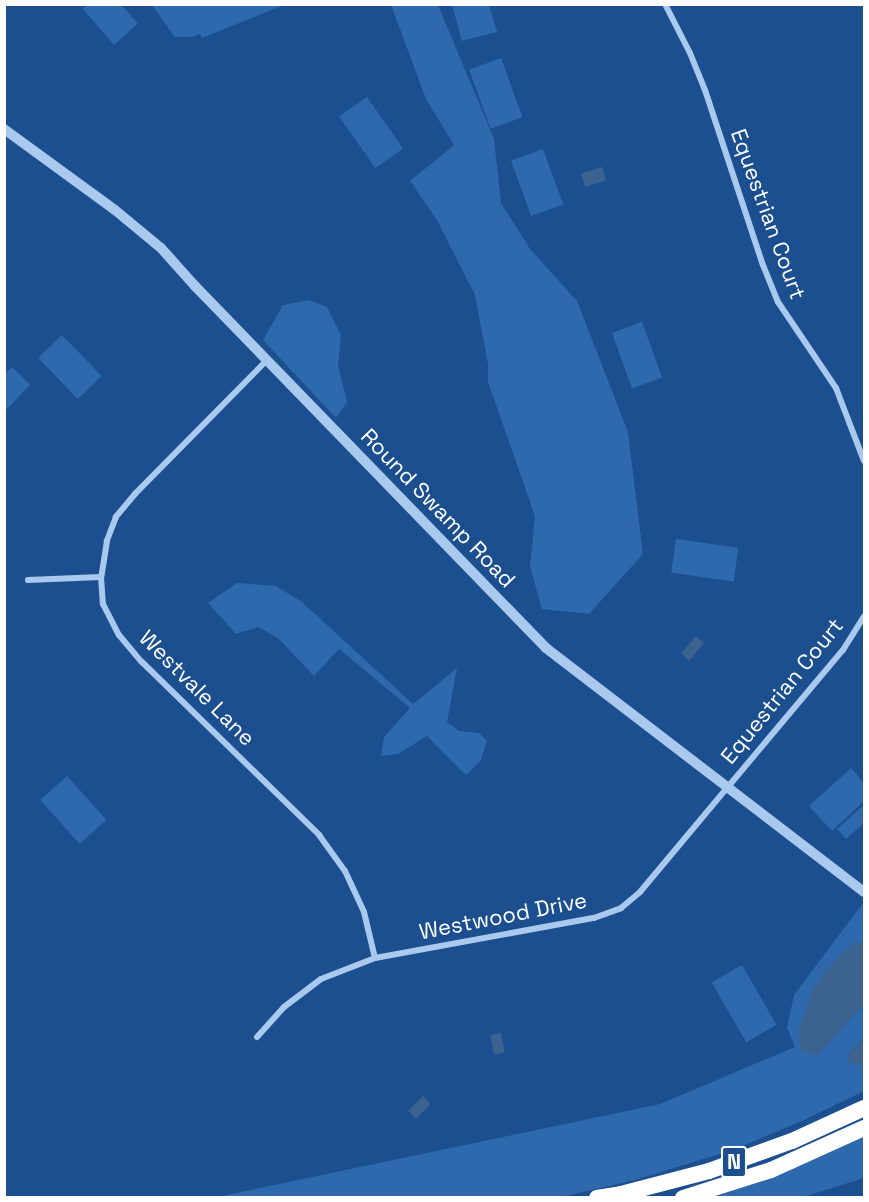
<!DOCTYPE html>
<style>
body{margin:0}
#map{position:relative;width:869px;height:1202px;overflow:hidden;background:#1b4f8f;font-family:"Space Grotesk",sans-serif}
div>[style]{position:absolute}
.green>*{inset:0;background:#2e69ad;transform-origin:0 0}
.water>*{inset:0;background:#3c6290;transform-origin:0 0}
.minor>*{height:6px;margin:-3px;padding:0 3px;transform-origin:3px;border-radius:3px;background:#a9c9ee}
.tertiary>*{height:10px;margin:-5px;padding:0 5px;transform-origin:5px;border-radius:5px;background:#a9c9ee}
.motorway>*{height:16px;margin:-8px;padding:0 8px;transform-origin:8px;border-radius:8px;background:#fff}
span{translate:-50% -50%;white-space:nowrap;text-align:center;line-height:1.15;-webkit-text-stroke:5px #1b4f8f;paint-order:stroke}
.shield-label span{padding:2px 4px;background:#1b4f8f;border:2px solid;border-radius:4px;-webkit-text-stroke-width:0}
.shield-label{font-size:21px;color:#fff;font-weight:700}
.street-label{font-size:22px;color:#fff}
.frame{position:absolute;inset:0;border:6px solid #fff;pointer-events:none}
</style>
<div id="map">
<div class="green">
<i style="clip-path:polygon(87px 5px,121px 5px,138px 23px,114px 45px,83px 9px)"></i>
<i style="clip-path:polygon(152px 5px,284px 5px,202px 38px,200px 34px,192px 37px,175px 37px)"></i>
<i style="clip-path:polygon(391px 5px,438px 5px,494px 139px,501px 203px,530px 249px,577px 301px,628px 432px,643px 554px,589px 614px,542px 609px,530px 567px,535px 516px,488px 382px,488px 364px,475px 295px,437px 220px,410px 181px,454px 145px,426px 99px)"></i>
<i style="clip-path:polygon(452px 5px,489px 5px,497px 32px,462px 41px)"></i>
<i style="left:501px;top:58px;width:63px;height:34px;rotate:70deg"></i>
<i style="left:367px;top:97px;width:63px;height:34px;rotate:55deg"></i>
<i style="left:543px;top:149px;width:59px;height:34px;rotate:70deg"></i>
<i style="clip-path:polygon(309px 300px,327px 307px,341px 335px,338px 366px,347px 402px,336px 418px,263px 340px,283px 305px)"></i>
<i style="left:642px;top:322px;width:59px;height:32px;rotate:70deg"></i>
<i style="left:62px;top:335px;width:57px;height:33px;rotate:46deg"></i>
<i style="clip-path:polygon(12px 367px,30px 385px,5px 411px,5px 374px)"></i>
<i style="left:676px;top:539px;width:63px;height:34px;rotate:8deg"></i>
<i style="clip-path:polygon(237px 583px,276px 586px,302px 602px,413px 704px,457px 668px,447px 722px,459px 731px,479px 733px,487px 741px,481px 760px,466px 775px,427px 736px,398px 754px,381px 756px,384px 737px,410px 708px,339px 649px,314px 676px,278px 638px,258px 627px,236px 634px,208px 603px)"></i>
<i style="clip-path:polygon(851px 768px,864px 783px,864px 801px,832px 831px,809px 806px)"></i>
<i style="left:67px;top:776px;width:59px;height:36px;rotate:48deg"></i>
<i style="clip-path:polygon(864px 805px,864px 823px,846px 839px,837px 829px)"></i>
<i style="clip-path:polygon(863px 903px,864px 945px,855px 942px,817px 1055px,864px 1004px,864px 1038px,847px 1055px,849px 1063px,857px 1065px,864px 1061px,864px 1091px,802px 1121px,733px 1150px,635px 1180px,566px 1196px,212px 1198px,660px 1104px,795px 1047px,787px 1028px,794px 995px)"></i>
<i style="left:742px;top:965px;width:69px;height:35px;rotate:60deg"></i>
<i style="clip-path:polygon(864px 1137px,864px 1178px,803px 1197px,713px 1198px,780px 1174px)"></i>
</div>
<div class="water">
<i style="left:602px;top:167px;width:14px;height:22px;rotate:73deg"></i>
<i style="left:696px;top:636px;width:11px;height:23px;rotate:41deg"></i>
<i style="clip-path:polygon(855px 942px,864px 945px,864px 1004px,817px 1055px,805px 1053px,799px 1046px,799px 1030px,813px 989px,831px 965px)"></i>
<i style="left:501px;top:1033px;width:20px;height:11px;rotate:79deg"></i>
<i style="clip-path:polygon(864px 1038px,864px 1061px,857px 1065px,849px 1063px,847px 1055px)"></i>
<i style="left:423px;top:1096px;width:11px;height:21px;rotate:45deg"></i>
</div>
<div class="minor">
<i style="left:665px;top:4px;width:55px;rotate:63deg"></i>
<i style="left:690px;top:53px;width:40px;rotate:68deg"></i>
<i style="left:705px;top:90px;width:184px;rotate:71.7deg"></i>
<i style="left:763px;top:265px;width:40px;rotate:68deg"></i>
<i style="left:778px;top:302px;width:104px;rotate:56deg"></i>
<i style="left:836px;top:388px;width:78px;rotate:69deg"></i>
<i style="left:267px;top:360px;width:188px;rotate:134.6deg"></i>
<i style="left:135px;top:494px;width:30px;rotate:130deg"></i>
<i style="left:116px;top:517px;width:26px;rotate:111deg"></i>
<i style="left:107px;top:541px;width:36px;rotate:99deg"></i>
<i style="left:101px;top:577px;width:27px;rotate:86deg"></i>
<i style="left:103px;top:604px;width:35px;rotate:63deg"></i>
<i style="left:119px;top:635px;width:35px;rotate:50deg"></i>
<i style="left:142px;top:662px;width:248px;rotate:44.3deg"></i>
<i style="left:319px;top:835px;width:44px;rotate:54.2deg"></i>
<i style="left:345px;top:871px;width:45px;rotate:65.1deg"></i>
<i style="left:364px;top:912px;width:47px;rotate:76.6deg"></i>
<i style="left:28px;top:580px;width:73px;rotate:-2.4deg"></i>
<i style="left:257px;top:1037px;width:40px;rotate:-48deg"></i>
<i style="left:284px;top:1007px;width:46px;rotate:-37.1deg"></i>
<i style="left:321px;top:979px;width:58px;rotate:-21.3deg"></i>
<i style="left:375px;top:958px;width:223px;rotate:-10.4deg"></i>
<i style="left:594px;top:918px;width:29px;rotate:-20deg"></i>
<i style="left:621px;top:908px;width:25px;rotate:-40deg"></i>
<i style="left:640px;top:892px;width:136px;rotate:-50.1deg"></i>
<i style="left:727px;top:788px;width:180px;rotate:-50deg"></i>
<i style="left:843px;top:650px;width:40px;rotate:-58deg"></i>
</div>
<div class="tertiary">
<i style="left:4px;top:129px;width:137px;rotate:36.1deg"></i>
<i style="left:115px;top:210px;width:60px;rotate:39.6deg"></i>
<i style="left:161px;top:248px;width:51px;rotate:48.2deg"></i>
<i style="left:195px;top:286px;width:504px;rotate:45.88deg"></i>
<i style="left:546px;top:648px;width:401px;rotate:37.5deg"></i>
</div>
<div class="motorway">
<i style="left:597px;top:1198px;width:24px;rotate:-9deg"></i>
<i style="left:621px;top:1194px;width:91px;rotate:-14.6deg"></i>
<i style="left:709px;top:1171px;width:88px;rotate:-19.9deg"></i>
<i style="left:792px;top:1141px;width:79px;rotate:-24.6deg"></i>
<i style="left:683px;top:1198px;width:92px;rotate:-17.7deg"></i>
<i style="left:771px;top:1170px;width:102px;rotate:-24.3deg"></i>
</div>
<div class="shield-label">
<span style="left:734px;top:1162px">N</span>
</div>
<div class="street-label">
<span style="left:768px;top:214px;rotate:70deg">Equestrian Court</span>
<span style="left:438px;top:508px;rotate:46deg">Round Swamp Road</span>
<span style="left:197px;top:688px;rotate:45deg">Westvale Lane</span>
<span style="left:782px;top:691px;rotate:-51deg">Equestrian Court</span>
<span style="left:503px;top:916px;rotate:-11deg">Westwood Drive</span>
</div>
<div class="frame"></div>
</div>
